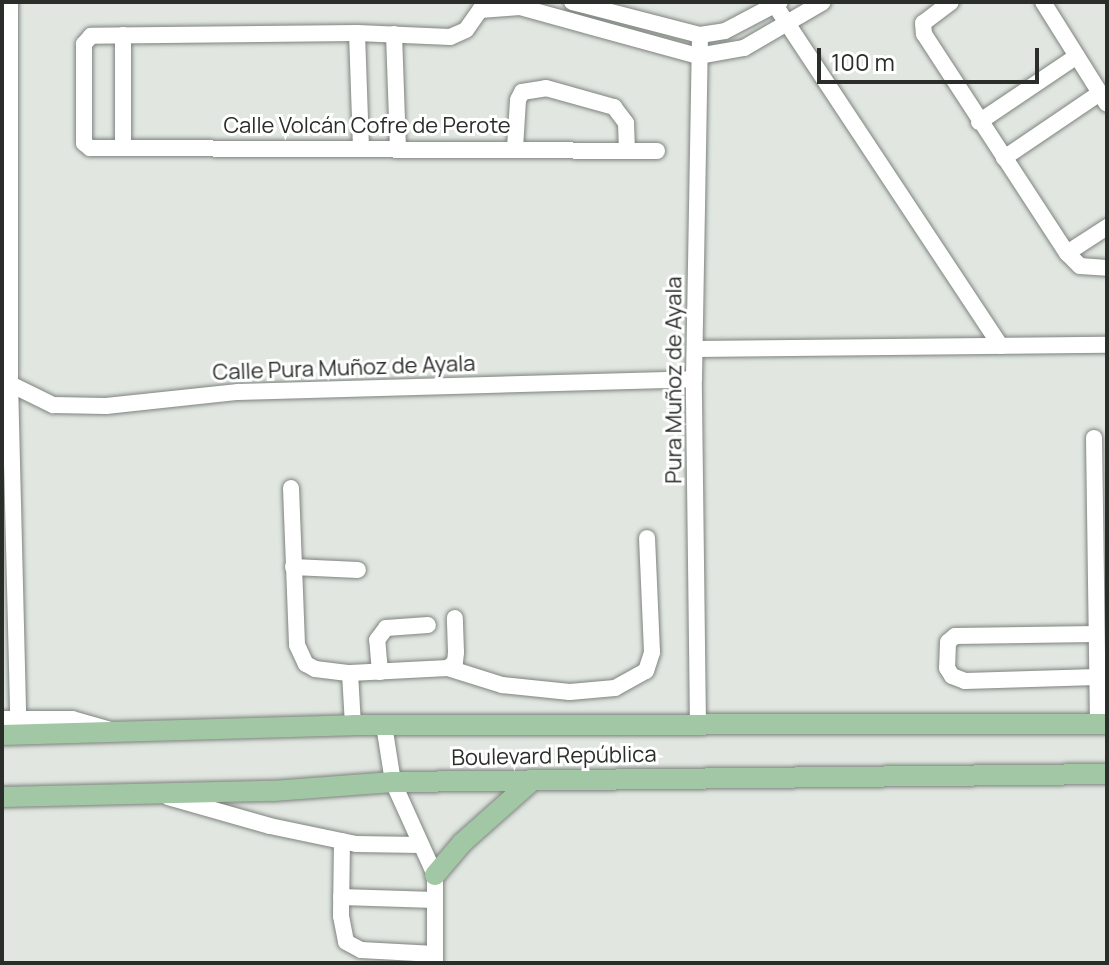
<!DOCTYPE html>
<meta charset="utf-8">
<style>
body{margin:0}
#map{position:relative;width:1109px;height:965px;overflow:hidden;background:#e1e6e1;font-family:Manrope,sans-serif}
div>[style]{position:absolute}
.roads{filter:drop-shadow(0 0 2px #7e837e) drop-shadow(0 0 2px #7e837e)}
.minor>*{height:16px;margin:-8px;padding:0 8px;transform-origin:8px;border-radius:8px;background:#fff}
.major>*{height:20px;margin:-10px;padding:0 10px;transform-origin:10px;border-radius:10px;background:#a2c7a4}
span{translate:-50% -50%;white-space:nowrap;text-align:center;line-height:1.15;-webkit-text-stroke:6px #fff;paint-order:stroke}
.street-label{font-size:22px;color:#2b2d2b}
.frame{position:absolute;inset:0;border:4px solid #2b2d2b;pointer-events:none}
.scale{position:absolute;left:817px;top:48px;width:222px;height:36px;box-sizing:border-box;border:4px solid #2b2d2b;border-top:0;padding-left:10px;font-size:24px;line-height:28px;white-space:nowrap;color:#2b2d2b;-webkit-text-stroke:6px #fff;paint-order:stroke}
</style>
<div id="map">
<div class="roads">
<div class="minor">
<i style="left:10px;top:2px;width:379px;rotate:90deg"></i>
<i style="left:10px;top:381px;width:339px;rotate:88.6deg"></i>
<i style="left:572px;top:2px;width:132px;rotate:14.5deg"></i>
<i style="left:700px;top:35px;width:25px;rotate:-9deg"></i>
<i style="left:725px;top:31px;width:62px;rotate:-27.8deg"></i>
<i style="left:951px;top:2px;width:35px;rotate:143deg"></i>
<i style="left:923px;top:23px;width:11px;rotate:85deg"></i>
<i style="left:924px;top:34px;width:262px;rotate:56.9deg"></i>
<i style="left:1067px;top:253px;width:18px;rotate:45deg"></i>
<i style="left:1080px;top:266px;width:27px;rotate:4deg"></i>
<i style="left:1043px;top:2px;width:120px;rotate:57.9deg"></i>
<i style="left:775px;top:5px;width:409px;rotate:56.5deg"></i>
<i style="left:480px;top:10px;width:24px;rotate:125deg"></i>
<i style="left:466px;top:30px;width:17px;rotate:156deg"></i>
<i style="left:450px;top:37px;width:93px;rotate:-177.5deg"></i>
<i style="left:357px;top:33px;width:266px;rotate:179.4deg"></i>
<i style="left:91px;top:36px;width:11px;rotate:131deg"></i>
<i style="left:84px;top:44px;width:99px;rotate:90deg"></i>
<i style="left:84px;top:143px;width:8px;rotate:40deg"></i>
<i style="left:90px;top:148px;width:33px"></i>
<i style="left:123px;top:148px;width:534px;rotate:0.32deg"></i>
<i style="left:480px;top:10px;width:40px;rotate:-4.3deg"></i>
<i style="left:520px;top:7px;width:185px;rotate:15.4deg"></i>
<i style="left:698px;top:56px;width:47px;rotate:-9.9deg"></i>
<i style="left:744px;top:48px;width:91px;rotate:-30.2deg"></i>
<i style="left:357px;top:33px;width:115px;rotate:88deg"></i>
<i style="left:394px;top:34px;width:114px;rotate:88deg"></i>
<i style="left:123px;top:35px;width:113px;rotate:90deg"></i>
<i style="left:979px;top:122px;width:118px;rotate:-34deg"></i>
<i style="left:515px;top:148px;width:48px;rotate:-86.4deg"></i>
<i style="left:518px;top:100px;width:9px;rotate:-63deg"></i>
<i style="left:522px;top:92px;width:24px;rotate:-9deg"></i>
<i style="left:546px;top:88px;width:71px;rotate:15.6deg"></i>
<i style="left:614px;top:107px;width:20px;rotate:53deg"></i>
<i style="left:626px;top:123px;width:28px;rotate:88deg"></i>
<i style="left:1004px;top:158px;width:116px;rotate:-34.1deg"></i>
<i style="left:1067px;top:253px;width:48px;rotate:-33deg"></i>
<i style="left:695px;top:349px;width:412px;rotate:-0.6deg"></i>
<i style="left:4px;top:381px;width:55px;rotate:26.1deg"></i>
<i style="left:53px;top:405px;width:53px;rotate:1.1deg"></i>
<i style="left:106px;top:406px;width:133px;rotate:-6.1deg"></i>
<i style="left:238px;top:392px;width:456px;rotate:-1.6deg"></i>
<i style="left:1094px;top:438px;width:286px;rotate:89.2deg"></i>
<i style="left:291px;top:488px;width:157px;rotate:87.8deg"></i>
<i style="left:297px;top:645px;width:21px;rotate:65deg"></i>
<i style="left:306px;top:664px;width:10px;rotate:29deg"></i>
<i style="left:315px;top:669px;width:35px;rotate:7deg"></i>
<i style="left:350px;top:673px;width:98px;rotate:-2.9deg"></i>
<i style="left:448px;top:668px;width:57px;rotate:17.5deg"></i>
<i style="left:502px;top:685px;width:68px;rotate:5.9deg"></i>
<i style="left:570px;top:692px;width:45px;rotate:-5.1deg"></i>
<i style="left:615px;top:688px;width:35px;rotate:-29deg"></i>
<i style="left:646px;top:671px;width:20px;rotate:-72deg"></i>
<i style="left:652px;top:652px;width:114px;rotate:-92.5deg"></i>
<i style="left:293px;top:567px;width:65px;rotate:2.6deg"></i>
<i style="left:1096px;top:634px;width:141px;rotate:179.2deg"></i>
<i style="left:955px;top:636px;width:9px;rotate:139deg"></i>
<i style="left:948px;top:642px;width:26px;rotate:92deg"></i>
<i style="left:947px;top:668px;width:9px;rotate:58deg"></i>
<i style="left:952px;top:676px;width:14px;rotate:21deg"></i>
<i style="left:965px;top:681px;width:132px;rotate:-1.7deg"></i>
<i style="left:448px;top:668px;width:9px;rotate:-41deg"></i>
<i style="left:455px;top:662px;width:10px;rotate:-84deg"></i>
<i style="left:456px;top:652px;width:34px;rotate:-92deg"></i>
<i style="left:380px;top:672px;width:32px;rotate:-95deg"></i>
<i style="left:377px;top:640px;width:15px;rotate:-53deg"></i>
<i style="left:386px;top:628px;width:42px;rotate:-4.1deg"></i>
<i style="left:350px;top:673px;width:52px;rotate:86.7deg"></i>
<i style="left:2px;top:719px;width:70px"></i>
<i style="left:72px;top:719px;width:41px;rotate:15.8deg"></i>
<i style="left:384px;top:725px;width:58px;rotate:81deg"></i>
<i style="left:393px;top:782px;width:102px;rotate:65.7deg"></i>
<i style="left:435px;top:875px;width:88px;rotate:90deg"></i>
<i style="left:698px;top:726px;width:347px;rotate:-90.7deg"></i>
<i style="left:694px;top:379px;width:344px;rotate:-89deg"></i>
<i style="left:168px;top:797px;width:106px;rotate:15.9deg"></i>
<i style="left:270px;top:826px;width:88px;rotate:11.8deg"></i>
<i style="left:356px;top:844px;width:64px;rotate:0.9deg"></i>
<i style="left:342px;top:841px;width:75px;rotate:90.8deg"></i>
<i style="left:341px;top:916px;width:26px;rotate:79deg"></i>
<i style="left:346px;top:942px;width:17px;rotate:28deg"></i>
<i style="left:361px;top:950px;width:74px;rotate:3.1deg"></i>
<i style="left:341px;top:897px;width:94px;rotate:1.8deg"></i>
</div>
<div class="major">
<i style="left:2px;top:735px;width:351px;rotate:-1.6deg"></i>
<i style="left:353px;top:725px;width:754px;rotate:-0.08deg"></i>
<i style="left:2px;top:797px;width:271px;rotate:-1.3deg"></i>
<i style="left:273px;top:791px;width:120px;rotate:-4.3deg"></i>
<i style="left:393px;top:782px;width:714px;rotate:-0.64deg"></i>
<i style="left:435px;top:875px;width:42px;rotate:-49.8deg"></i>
<i style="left:462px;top:843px;width:95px;rotate:-41.6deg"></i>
</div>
</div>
<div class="street-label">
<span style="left:367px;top:126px">Calle Volcán Cofre de Perote</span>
<span style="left:344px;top:368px;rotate:-2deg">Calle Pura Muñoz de Ayala</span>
<span style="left:674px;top:380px;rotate:-90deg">Pura Muñoz de Ayala</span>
<span style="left:554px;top:756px;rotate:-1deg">Boulevard República</span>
</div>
<div class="frame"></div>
<div class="scale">100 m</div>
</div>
